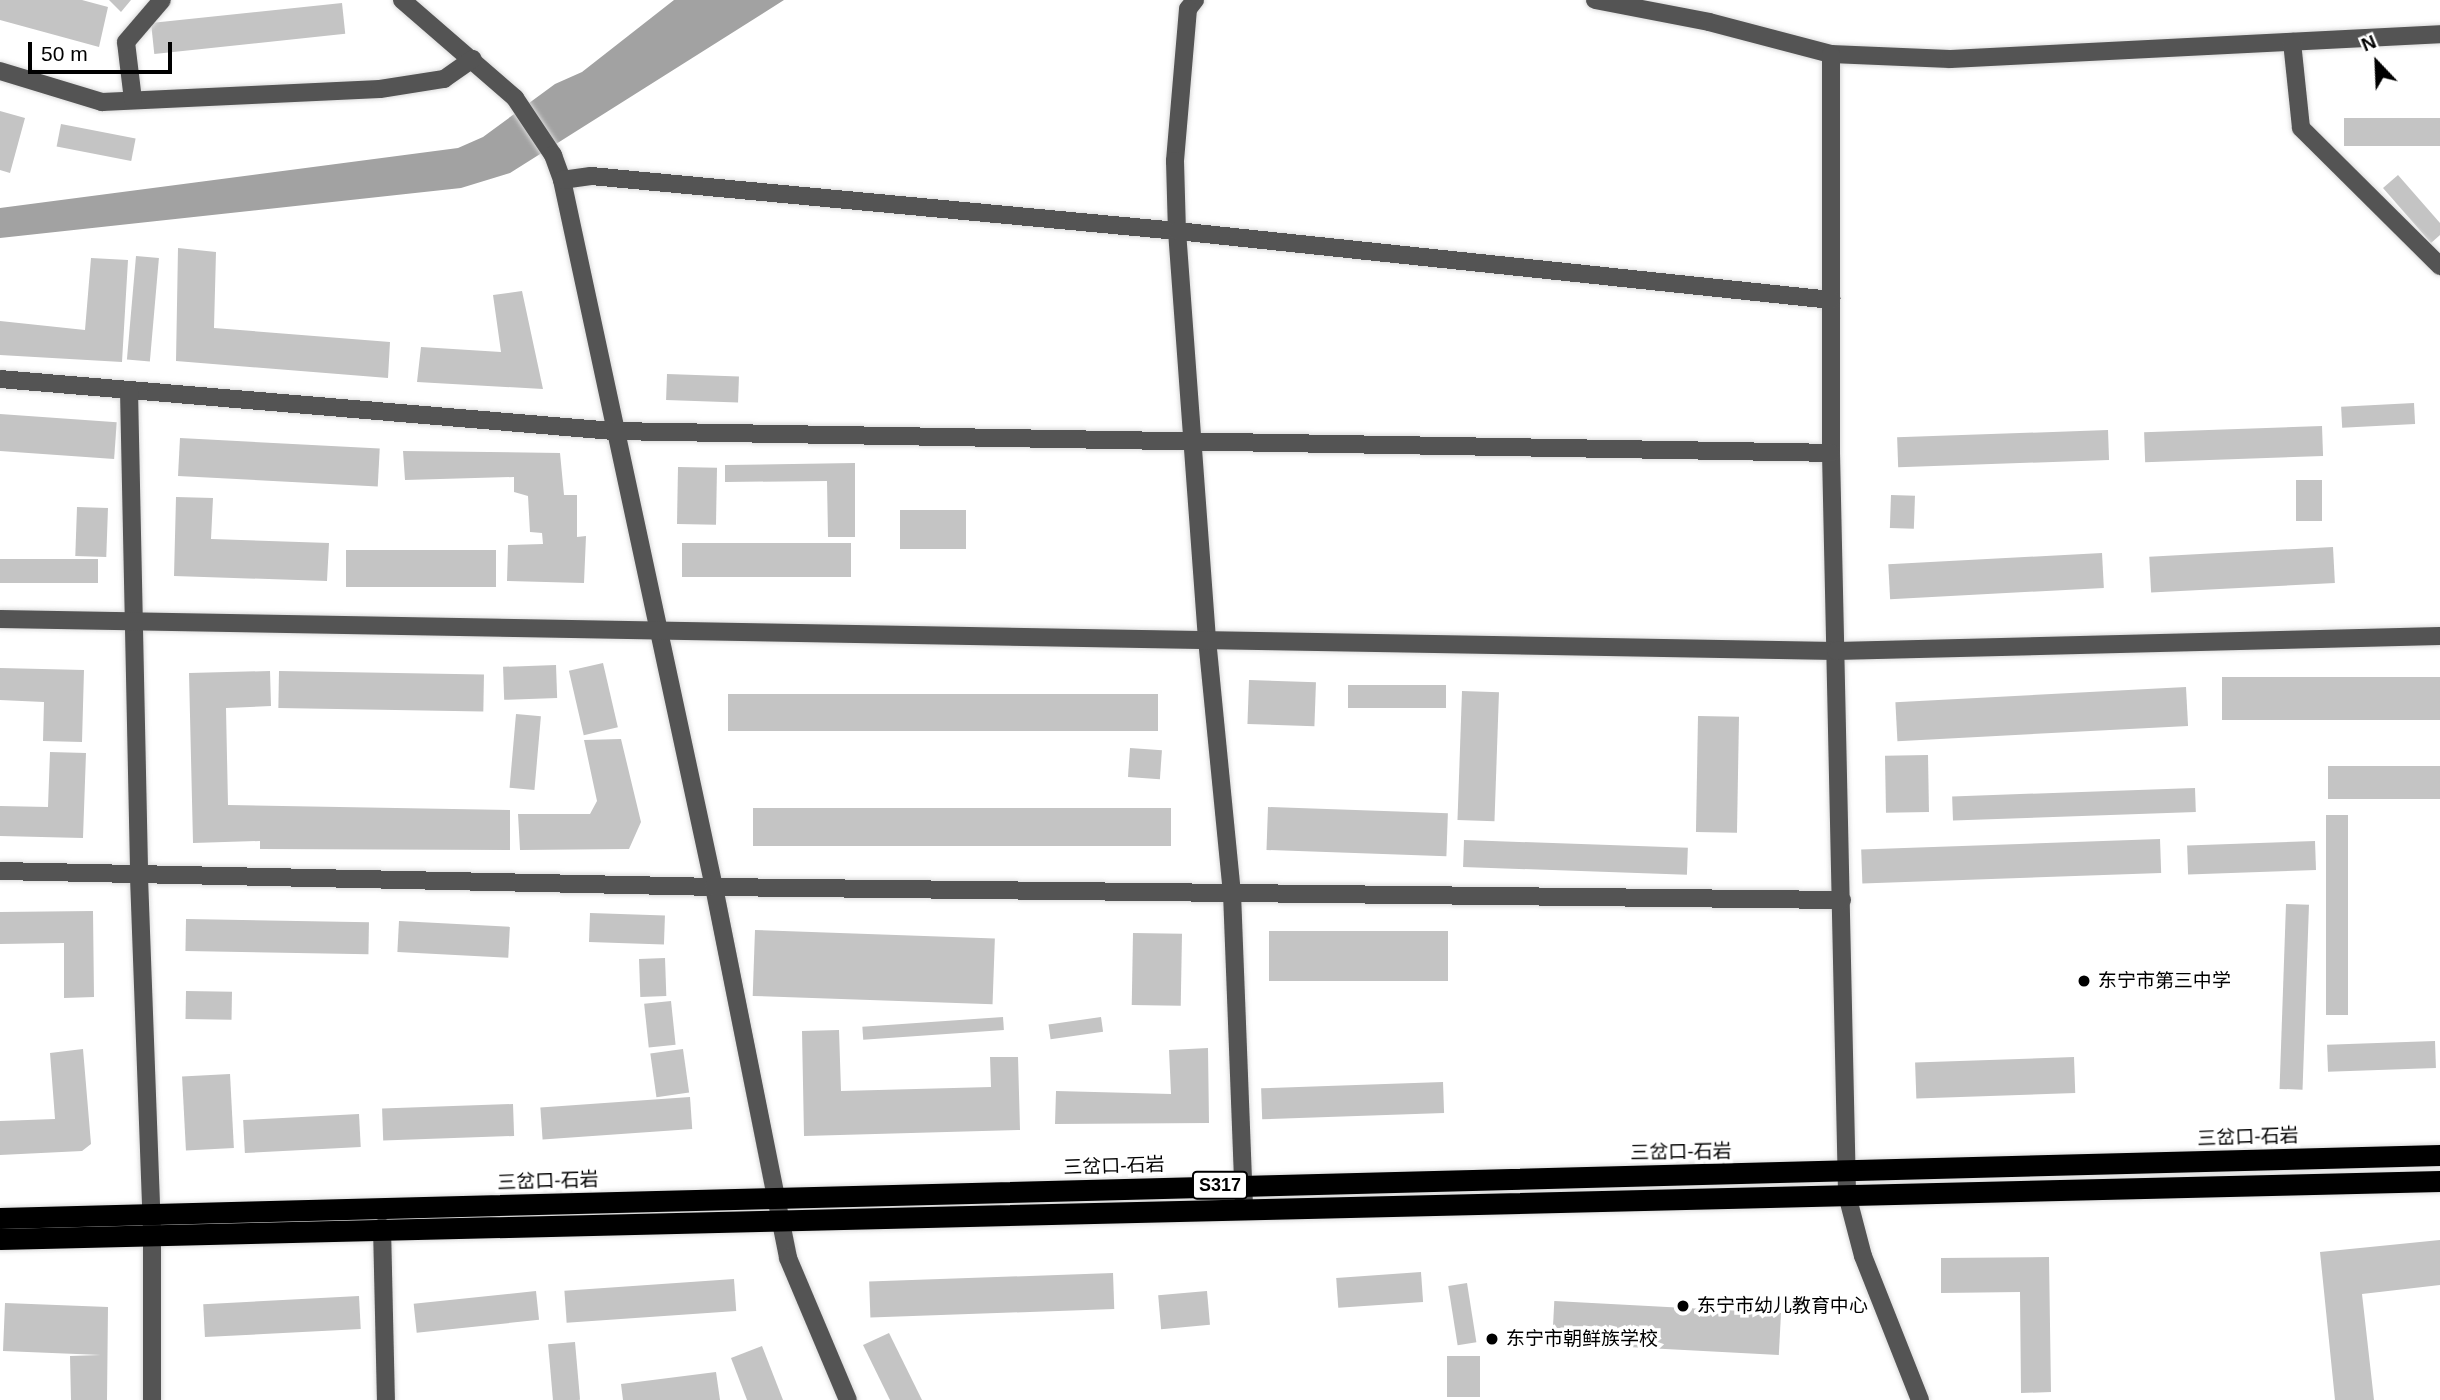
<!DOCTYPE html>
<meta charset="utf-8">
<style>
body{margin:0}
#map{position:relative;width:2440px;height:1400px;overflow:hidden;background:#fff;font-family:Helvetica,"Noto Sans SC",sans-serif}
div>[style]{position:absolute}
.water>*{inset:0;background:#a2a2a2}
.building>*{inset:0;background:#c4c4c4;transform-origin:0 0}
.roads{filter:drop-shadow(0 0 2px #dbdbdb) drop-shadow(0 0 2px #dbdbdb)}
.minor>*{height:18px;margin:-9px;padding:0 9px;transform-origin:9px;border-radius:9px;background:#545454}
.highway>*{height:21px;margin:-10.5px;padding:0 10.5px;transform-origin:10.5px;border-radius:10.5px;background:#000}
.dots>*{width:19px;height:19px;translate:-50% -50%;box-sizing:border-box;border:4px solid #fff;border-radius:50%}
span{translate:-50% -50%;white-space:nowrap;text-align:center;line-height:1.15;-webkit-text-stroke:7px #fff;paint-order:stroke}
.shield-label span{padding:2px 5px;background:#fff;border:2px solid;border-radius:5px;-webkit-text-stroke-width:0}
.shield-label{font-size:18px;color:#000;font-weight:700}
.poi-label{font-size:19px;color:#000}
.left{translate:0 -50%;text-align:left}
.street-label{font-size:19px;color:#000}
.north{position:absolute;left:2342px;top:28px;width:70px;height:70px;-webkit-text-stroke:5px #fff;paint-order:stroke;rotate:337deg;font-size:19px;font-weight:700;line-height:28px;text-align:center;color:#000}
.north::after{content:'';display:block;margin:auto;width:24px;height:32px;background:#000;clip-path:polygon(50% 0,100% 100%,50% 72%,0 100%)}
.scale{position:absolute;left:28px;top:42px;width:144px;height:32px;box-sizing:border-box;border:4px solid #000;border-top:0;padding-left:9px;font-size:21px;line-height:24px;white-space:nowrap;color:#000;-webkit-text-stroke:5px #fff;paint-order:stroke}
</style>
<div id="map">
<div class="water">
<i style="clip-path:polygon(674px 0,784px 0,510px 173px,461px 188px,0 238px,0 208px,458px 148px,483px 137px,555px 84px,582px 72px)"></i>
</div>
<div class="building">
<i style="clip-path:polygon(0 0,82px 0,108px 7px,99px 47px,0 20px)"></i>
<i style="clip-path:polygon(109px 0,131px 0,121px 12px)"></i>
<i style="left:342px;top:3px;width:31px;height:192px;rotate:84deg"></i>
<i style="clip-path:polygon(0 111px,25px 118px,10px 173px,0 170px)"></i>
<i style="left:2440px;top:118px;width:28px;height:96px;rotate:90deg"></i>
<i style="left:61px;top:124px;width:76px;height:23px;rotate:11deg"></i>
<i style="clip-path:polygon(2398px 175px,2440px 223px,2440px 235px,2431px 243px,2383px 188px)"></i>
<i style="clip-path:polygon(178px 248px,216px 252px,214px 328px,390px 342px,388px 378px,176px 361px)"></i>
<i style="left:136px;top:256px;width:23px;height:104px;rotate:5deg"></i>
<i style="clip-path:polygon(91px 258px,128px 260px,122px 362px,0 355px,0 321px,85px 330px)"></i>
<i style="clip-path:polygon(522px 291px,543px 389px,417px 382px,421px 347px,501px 352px,493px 295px)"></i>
<i style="left:667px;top:374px;width:72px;height:26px;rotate:2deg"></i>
<i style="left:2414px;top:403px;width:21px;height:73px;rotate:87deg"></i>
<i style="left:0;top:414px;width:117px;height:37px;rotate:4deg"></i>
<i style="left:2322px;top:426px;width:30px;height:178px;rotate:88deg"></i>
<i style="left:2108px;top:430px;width:30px;height:211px;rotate:88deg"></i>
<i style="left:180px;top:438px;width:200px;height:38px;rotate:3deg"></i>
<i style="clip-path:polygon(403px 451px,560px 453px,564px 495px,577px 495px,577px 537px,586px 536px,584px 583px,507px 581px,508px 545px,543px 544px,542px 533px,530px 532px,528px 496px,514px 492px,514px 477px,405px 480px)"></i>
<i style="clip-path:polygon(855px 463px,855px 537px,828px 537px,827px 481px,725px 482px,725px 465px)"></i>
<i style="left:678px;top:467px;width:39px;height:57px;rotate:1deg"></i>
<i style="left:2296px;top:480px;width:26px;height:41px"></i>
<i style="left:1891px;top:495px;width:24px;height:33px;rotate:2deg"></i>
<i style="clip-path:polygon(176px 497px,213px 498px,211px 539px,329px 543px,327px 581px,174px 576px)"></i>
<i style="left:77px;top:507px;width:31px;height:49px;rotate:2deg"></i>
<i style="left:900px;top:510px;width:66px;height:39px"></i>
<i style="left:851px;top:543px;width:34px;height:169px;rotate:90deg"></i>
<i style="left:2333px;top:547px;width:36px;height:184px;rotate:87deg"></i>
<i style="left:346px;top:550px;width:150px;height:37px"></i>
<i style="left:2102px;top:553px;width:35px;height:214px;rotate:87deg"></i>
<i style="left:0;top:559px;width:98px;height:24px"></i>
<i style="left:603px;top:663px;width:66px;height:35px;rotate:77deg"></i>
<i style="left:556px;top:665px;width:33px;height:53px;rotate:88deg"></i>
<i style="clip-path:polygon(0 668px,84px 670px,82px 742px,43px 741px,44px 702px,0 700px)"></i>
<i style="clip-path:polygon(270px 671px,271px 706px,226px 708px,228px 805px,510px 810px,510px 850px,260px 849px,260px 841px,193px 843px,189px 673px)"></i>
<i style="left:279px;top:671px;width:205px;height:37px;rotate:1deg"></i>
<i style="left:2440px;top:677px;width:43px;height:218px;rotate:90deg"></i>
<i style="left:1249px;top:680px;width:67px;height:44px;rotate:2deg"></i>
<i style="left:1446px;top:685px;width:23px;height:98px;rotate:90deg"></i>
<i style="left:2186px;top:687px;width:39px;height:291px;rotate:87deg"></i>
<i style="left:1462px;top:691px;width:37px;height:129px;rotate:2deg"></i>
<i style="left:1158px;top:694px;width:37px;height:430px;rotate:90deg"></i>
<i style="left:516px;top:714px;width:25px;height:74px;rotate:5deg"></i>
<i style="left:1698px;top:716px;width:41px;height:116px;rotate:1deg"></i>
<i style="clip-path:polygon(621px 739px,641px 822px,629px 849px,520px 850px,518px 814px,590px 814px,597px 801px,584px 740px)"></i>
<i style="left:1130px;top:748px;width:32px;height:29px;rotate:4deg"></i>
<i style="clip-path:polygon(50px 752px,86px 753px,83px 838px,0 836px,0 806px,48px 807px)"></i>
<i style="left:1928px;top:755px;width:57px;height:43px;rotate:89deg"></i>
<i style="left:2328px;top:766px;width:112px;height:33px"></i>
<i style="left:2195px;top:788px;width:24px;height:243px;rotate:88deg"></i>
<i style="left:1268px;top:807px;width:180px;height:43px;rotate:2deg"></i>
<i style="left:1171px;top:808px;width:38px;height:418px;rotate:90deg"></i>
<i style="left:2326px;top:815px;width:22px;height:200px"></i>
<i style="left:2160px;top:839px;width:34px;height:299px;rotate:88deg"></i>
<i style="left:1464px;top:840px;width:224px;height:27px;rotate:2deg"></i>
<i style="left:2315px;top:841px;width:29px;height:128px;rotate:88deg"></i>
<i style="left:2286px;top:904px;width:23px;height:185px;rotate:2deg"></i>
<i style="clip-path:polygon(93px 911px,94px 997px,64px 998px,64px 943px,0 944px,0 912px)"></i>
<i style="left:590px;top:913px;width:75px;height:29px;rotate:2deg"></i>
<i style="left:186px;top:919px;width:183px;height:32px;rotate:1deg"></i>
<i style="left:399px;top:921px;width:111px;height:31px;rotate:3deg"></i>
<i style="left:755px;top:930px;width:240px;height:66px;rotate:2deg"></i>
<i style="left:1269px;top:931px;width:179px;height:50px"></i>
<i style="left:1133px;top:933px;width:49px;height:72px;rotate:1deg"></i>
<i style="left:665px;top:958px;width:38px;height:26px;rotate:88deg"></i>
<i style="left:186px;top:991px;width:46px;height:28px;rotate:1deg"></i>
<i style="left:671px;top:1001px;width:44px;height:27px;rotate:84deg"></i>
<i style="left:1003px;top:1017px;width:13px;height:141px;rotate:86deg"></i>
<i style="left:1101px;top:1017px;width:15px;height:53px;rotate:82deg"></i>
<i style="clip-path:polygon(839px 1030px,841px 1091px,991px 1087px,990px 1057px,1018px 1057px,1020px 1130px,804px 1136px,802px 1031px)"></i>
<i style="left:2435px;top:1041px;width:27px;height:108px;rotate:88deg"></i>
<i style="clip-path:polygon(1208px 1048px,1209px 1123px,1055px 1124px,1056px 1091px,1171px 1094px,1169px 1050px)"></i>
<i style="clip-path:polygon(83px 1049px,91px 1144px,82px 1151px,0 1155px,0 1121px,55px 1119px,50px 1053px)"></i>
<i style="left:683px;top:1049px;width:44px;height:33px;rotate:82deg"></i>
<i style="left:2074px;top:1057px;width:36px;height:159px;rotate:88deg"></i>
<i style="left:230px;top:1074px;width:74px;height:48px;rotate:87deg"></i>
<i style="left:1443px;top:1082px;width:31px;height:182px;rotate:88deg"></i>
<i style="left:690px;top:1097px;width:32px;height:150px;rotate:86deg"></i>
<i style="left:513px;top:1104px;width:32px;height:131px;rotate:88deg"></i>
<i style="left:359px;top:1114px;width:33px;height:116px;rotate:87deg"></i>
<i style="clip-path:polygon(2440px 1240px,2440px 1285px,2362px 1294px,2374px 1400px,2335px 1400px,2320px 1252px)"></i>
<i style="clip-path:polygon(2049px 1257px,2051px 1392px,2021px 1393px,2020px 1292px,1941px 1293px,1941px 1258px)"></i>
<i style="left:1421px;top:1272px;width:30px;height:85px;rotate:86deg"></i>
<i style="left:1113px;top:1273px;width:36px;height:244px;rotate:88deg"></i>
<i style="left:734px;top:1279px;width:32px;height:170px;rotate:86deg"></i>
<i style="left:1467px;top:1283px;width:60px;height:19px;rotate:81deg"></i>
<i style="left:536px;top:1291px;width:29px;height:123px;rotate:84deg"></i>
<i style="left:1207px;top:1291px;width:34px;height:49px;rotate:85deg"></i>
<i style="left:359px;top:1296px;width:33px;height:156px;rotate:87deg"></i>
<i style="clip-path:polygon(5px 1303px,108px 1307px,107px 1400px,71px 1400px,70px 1356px,101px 1355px,3px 1351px)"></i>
<i style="left:1781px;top:1313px;width:42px;height:227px;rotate:93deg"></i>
<i style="clip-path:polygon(889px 1333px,922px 1400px,890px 1400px,863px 1345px)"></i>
<i style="left:575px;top:1342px;width:58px;height:27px;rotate:85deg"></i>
<i style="clip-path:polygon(762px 1346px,783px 1400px,747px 1400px,731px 1358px)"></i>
<i style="left:1447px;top:1356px;width:33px;height:41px"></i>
<i style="clip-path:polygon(716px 1372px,720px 1400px,623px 1400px,621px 1384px)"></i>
</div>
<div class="roads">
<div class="minor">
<i style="left:402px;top:0;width:150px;rotate:40.9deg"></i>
<i style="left:515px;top:98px;width:69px;rotate:56.3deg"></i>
<i style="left:553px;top:155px;width:27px;rotate:70deg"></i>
<i style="left:562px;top:180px;width:723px;rotate:77.87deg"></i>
<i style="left:714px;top:887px;width:378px;rotate:78.7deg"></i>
<i style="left:788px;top:1258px;width:154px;rotate:67.1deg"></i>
<i style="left:1195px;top:0;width:11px;rotate:128deg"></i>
<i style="left:1188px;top:9px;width:153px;rotate:94.9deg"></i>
<i style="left:1175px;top:161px;width:70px;rotate:88.4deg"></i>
<i style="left:1177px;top:231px;width:409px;rotate:85.8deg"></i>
<i style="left:1207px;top:639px;width:255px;rotate:84.4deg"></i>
<i style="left:1232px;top:893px;width:316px;rotate:87.8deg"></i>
<i style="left:1595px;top:0;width:116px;rotate:10.9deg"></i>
<i style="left:1709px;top:22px;width:126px;rotate:14.7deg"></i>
<i style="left:1831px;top:54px;width:119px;rotate:2.4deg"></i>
<i style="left:1950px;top:59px;width:491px;rotate:-2.9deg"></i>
<i style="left:2292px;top:42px;width:86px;rotate:84deg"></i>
<i style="left:2301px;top:128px;width:196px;rotate:44.8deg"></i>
<i style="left:1831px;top:54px;width:399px;rotate:90deg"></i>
<i style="left:1831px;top:453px;width:742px;rotate:88.76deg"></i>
<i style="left:1847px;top:1195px;width:63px;rotate:75.3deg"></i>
<i style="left:1863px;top:1256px;width:155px;rotate:68.4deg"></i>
<i style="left:0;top:71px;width:107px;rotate:16.9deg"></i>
<i style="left:102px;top:102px;width:278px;rotate:-2.7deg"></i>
<i style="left:380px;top:89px;width:65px;rotate:-8.9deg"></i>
<i style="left:444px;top:79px;width:35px;rotate:-35deg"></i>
<i style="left:133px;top:100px;width:58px;rotate:-96.9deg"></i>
<i style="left:126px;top:42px;width:55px;rotate:-49.4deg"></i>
<i style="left:562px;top:180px;width:29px;rotate:-8deg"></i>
<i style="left:591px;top:176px;width:589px;rotate:5.36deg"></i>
<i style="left:1177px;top:231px;width:658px;rotate:6.02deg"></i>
<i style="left:0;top:379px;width:615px;rotate:4.85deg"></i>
<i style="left:613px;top:431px;width:1218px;rotate:1.03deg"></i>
<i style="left:129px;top:390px;width:487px;rotate:88.8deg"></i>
<i style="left:139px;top:877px;width:357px;rotate:87.9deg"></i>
<i style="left:152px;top:1234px;width:166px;rotate:90deg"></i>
<i style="left:0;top:619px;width:1836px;rotate:1deg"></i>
<i style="left:1836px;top:651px;width:604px;rotate:-1.42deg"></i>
<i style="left:0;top:871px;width:714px;rotate:1.28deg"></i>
<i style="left:714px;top:887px;width:1128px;rotate:0.66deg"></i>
<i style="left:382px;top:1227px;width:173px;rotate:88.7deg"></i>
</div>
<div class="highway">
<i style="left:0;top:1218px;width:2441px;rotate:-1.48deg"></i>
<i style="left:0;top:1239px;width:2441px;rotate:-1.36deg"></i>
</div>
</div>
<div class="dots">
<i style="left:2084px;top:981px;background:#000"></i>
<i style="left:1683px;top:1306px;background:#000"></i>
<i style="left:1492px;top:1339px;background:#000"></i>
</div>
<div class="shield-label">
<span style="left:1220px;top:1185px">S317</span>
</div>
<div class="poi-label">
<span class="left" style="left:2098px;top:981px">东宁市第三中学</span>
<span class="left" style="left:1697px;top:1306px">东宁市幼儿教育中心</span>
<span class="left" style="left:1506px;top:1339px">东宁市朝鲜族学校</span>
</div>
<div class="street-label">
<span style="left:2248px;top:1137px;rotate:-2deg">三岔口-石岩</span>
<span style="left:1681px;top:1152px;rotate:-1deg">三岔口-石岩</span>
<span style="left:1114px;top:1166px;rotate:-2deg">三岔口-石岩</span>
<span style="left:548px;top:1181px;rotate:-2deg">三岔口-石岩</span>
</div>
<div class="north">N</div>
<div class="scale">50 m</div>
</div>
